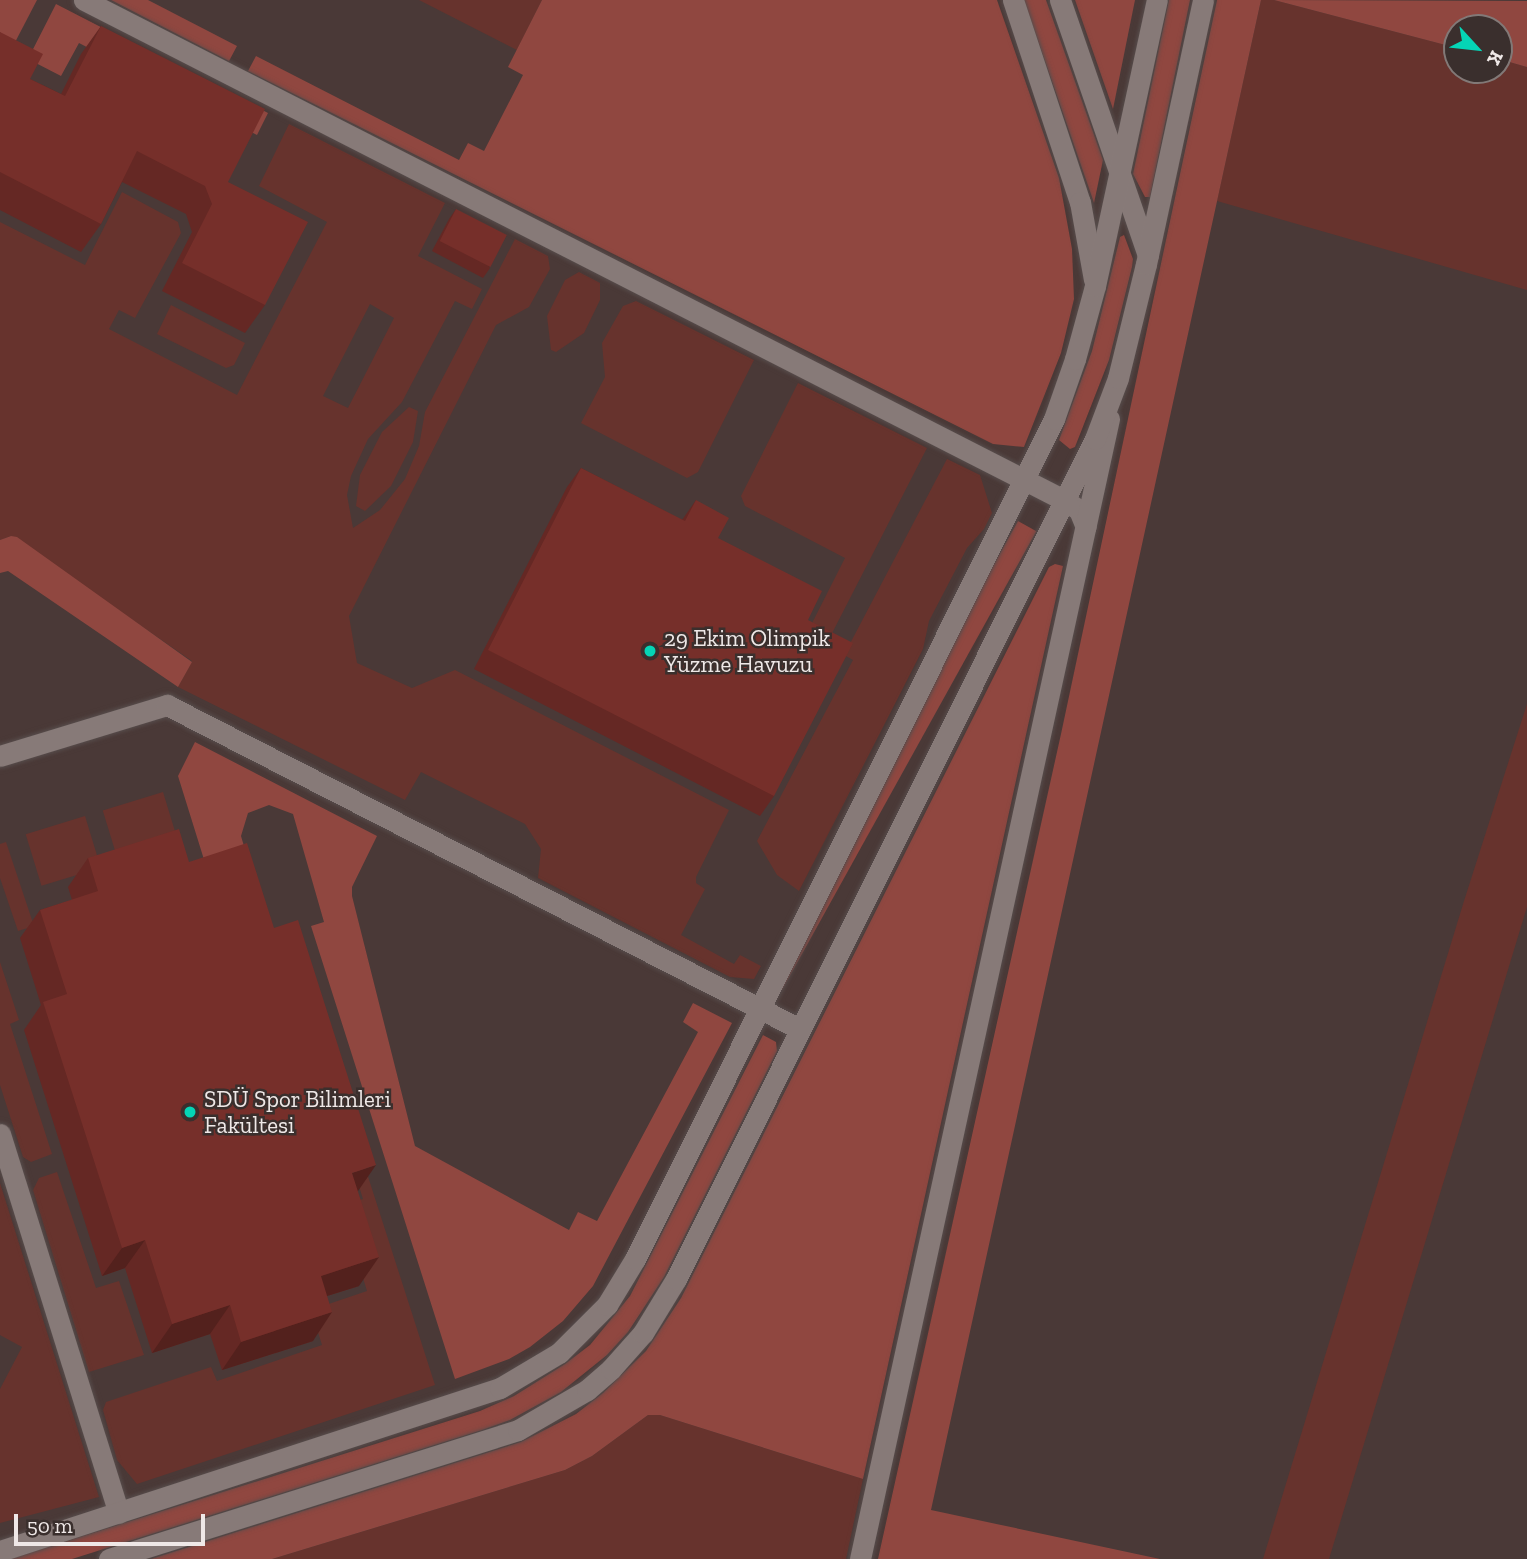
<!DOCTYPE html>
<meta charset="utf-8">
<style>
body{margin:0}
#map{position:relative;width:1527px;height:1559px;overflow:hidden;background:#3a2f2d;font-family:"Zilla Slab",serif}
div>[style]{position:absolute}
.built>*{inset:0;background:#4a3937}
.green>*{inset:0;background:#67332d;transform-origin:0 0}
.forest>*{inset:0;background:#904740;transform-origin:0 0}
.roads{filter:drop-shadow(0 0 2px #574d4c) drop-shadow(0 0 2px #574d4c)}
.street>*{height:21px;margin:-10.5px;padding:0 10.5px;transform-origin:10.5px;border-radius:10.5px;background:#877a78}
.secondary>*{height:21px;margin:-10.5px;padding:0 10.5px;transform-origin:10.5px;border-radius:10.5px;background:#877a78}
.wall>*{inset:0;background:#652824}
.shaded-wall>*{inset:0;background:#53211d}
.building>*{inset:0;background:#762f2a;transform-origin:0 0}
.dots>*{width:19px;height:19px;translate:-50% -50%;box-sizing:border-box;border:4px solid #3a2f2d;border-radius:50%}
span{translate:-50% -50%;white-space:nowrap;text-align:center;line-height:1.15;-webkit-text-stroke:5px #3a2f2d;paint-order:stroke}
.poi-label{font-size:23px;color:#efe8e7}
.left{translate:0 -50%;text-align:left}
.north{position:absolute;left:1443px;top:14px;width:70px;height:70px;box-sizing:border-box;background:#3a2f2d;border:2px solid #827977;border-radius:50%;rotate:117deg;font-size:19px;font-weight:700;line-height:28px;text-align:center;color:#efe8e7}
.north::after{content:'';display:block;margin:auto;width:24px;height:32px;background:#05d5b6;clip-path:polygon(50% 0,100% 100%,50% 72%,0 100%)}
.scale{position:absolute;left:14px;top:1514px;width:191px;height:32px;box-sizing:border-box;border:4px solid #efe8e7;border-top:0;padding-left:9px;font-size:21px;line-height:24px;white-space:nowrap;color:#efe8e7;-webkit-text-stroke:5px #3a2f2d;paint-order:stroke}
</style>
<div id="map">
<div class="built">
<i style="clip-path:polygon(evenodd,0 0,1527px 0,1527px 1559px,0 1559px,0 0,1457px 28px,1499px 28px,1499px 70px,1457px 70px,1457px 28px)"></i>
</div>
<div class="green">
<i style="clip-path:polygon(419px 0,542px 0,517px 50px)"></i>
<i style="clip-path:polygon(1261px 0,1274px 0,1457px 48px,1457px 70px,1499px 70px,1499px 59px,1527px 67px,1527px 290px,1217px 201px)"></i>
<i style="clip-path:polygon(evenodd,289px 124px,445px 203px,418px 256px,482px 289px,472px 309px,455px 301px,402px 402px,368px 439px,351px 476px,347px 495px,353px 528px,380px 510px,405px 479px,419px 446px,425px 412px,515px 239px,548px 256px,550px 269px,529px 307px,496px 325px,349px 616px,357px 663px,412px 688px,455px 670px,729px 810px,696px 877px,696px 883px,705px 889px,681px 935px,734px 964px,740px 955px,761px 966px,754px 979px,730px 977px,538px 878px,541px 849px,525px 824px,421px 772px,405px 800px,178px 687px,192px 661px,11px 536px,0 540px,0 222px,85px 265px,122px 192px,178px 222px,181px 233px,135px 318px,119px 310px,109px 329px,237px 395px,327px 222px,259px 186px,289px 124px,370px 304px,394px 318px,348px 408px,323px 396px,370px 304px)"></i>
<i style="clip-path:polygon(579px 272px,600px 283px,600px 300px,584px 333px,556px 352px,551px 350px,547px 316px,565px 280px)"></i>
<i style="clip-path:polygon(636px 301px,754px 360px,698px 472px,687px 478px,581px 423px,605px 377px,602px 343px,623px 306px)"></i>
<i style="clip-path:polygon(171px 305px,245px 343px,234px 365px,226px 368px,157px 334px)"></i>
<i style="clip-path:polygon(798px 383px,927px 448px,826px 645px,806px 635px,845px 558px,745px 506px,741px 496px)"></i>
<i style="clip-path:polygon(409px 407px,418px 411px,413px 442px,391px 486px,365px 511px,356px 506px,360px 475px,382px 432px)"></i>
<i style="clip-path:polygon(947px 459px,980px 475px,992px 513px,984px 529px,967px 548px,929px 621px,923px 649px,799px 891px,777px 875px,757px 841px,853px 660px,844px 655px)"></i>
<i style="clip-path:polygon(1527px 704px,1527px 907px,1329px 1559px,1263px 1559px,1464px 901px)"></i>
<i style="left:163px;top:792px;width:54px;height:63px;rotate:73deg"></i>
<i style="left:85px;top:816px;width:54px;height:62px;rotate:73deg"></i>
<i style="clip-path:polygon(6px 842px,34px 926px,18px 931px,0 878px,0 844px)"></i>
<i style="clip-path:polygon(293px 943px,435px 1385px,137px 1484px,117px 1460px,103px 1410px,106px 1402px,211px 1367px,217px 1381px,322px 1345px,311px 1310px,367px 1291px,341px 1206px,363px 1199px,284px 946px)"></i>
<i style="clip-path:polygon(0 962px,19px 1020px,10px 1024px,52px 1154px,31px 1162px,23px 1157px,0 1085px)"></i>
<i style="clip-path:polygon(57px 1172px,96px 1288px,119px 1281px,144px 1355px,89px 1372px,33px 1190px,39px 1178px)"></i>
<i style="clip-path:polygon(0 1183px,99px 1497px,0 1523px,0 1389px,22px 1347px,0 1335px)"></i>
<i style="clip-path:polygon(648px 1415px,660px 1415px,863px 1479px,846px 1559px,272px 1559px,565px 1470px,592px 1456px)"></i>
</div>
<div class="forest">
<i style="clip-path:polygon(0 0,37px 0,11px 50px,0 44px)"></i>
<i style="clip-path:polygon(111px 0,148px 0,237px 46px,229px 61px)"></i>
<i style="clip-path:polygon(542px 0,997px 0,1059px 178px,1072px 249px,1074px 299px,1061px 353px,1024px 447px,993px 444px,248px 71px,256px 56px,459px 160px,468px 143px,484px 151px,523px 75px,508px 67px)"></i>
<i style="clip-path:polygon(1024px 0,1046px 0,1103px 160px,1094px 203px)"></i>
<i style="clip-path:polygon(1075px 0,1135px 0,1113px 109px)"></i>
<i style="clip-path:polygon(1169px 0,1190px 0,1150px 197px,1145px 197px,1133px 174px)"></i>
<i style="clip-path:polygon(1217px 0,1261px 0,931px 1510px,1160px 1559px,878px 1559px,1061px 734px)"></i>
<i style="clip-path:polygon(1274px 0,1527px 1px,1527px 67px,1499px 59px,1499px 28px,1457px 28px,1457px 48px)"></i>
<i style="clip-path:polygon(56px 4px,268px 113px,257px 135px,79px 43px,61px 76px,28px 59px)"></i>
<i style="clip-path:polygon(1124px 235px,1133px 259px,1132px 267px,1109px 360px,1075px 447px,1070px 449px,1059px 440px,1092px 351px,1120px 237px)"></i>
<i style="left:1018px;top:521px;width:21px;height:525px;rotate:29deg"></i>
<i style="clip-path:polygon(11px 536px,17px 537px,192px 662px,178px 687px,8px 571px,0 573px,0 540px)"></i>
<i style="clip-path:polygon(1055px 564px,1063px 566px,863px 1479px,660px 1415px,648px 1415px,592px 1456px,565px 1470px,272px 1559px,151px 1559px,521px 1442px,576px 1414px,603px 1393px,646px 1351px,681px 1298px,1049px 567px)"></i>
<i style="clip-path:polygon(195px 742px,377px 836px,352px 887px,352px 896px,415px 1146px,569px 1230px,578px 1212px,597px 1221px,698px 1032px,683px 1022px,693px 1003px,732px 1023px,593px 1286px,563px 1321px,530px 1347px,509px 1359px,455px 1379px,311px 926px,324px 922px,293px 814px,269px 805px,248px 813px,241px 836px,246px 853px,206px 866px,178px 776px)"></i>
<i style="clip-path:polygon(763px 1035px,776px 1042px,777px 1051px,664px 1277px,628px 1332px,607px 1355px,561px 1392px,510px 1420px,482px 1430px,72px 1559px,10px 1559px,480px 1411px,514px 1396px,565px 1364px,590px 1345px,630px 1296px)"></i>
</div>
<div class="roads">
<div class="street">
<i style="left:84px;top:0;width:1102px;rotate:27.03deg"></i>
<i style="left:1066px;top:501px;width:16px;rotate:35deg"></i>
<i style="left:1079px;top:510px;width:18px;rotate:68deg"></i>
<i style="left:1013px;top:0;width:213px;rotate:71.7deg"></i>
<i style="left:1080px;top:202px;width:79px;rotate:79.8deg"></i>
<i style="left:1060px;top:0;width:270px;rotate:71deg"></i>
<i style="left:0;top:756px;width:175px;rotate:-17deg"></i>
<i style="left:167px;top:705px;width:711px;rotate:27.11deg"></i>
<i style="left:0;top:1134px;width:397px;rotate:72.6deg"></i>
<i style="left:860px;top:1559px;width:1167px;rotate:-77.68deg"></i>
</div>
<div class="secondary">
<i style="left:0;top:1551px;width:526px;rotate:-18.06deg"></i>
<i style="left:500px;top:1388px;width:69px;rotate:-30.7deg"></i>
<i style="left:559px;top:1353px;width:68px;rotate:-45deg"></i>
<i style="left:607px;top:1305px;width:54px;rotate:-58.7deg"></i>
<i style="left:635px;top:1259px;width:939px;rotate:-63.49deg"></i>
<i style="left:1054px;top:419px;width:64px;rotate:-70.7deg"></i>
<i style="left:1075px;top:359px;width:76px;rotate:-74.7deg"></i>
<i style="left:1095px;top:286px;width:293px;rotate:-77.8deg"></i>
<i style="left:109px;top:1559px;width:429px;rotate:-17.5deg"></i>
<i style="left:518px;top:1430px;width:80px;rotate:-30.1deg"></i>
<i style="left:587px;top:1390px;width:32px;rotate:-41deg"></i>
<i style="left:611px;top:1369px;width:48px;rotate:-48.4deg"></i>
<i style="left:643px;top:1333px;width:63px;rotate:-58.6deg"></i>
<i style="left:676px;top:1279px;width:939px;rotate:-63.49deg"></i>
<i style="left:1095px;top:439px;width:65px;rotate:-69.3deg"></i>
<i style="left:1118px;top:378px;width:117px;rotate:-76.2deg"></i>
<i style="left:1146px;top:264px;width:270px;rotate:-77.8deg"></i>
</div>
</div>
<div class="wall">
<i style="clip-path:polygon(101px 26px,228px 182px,265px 305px,245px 333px,162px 291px,192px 232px,186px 214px,122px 182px,101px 224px,81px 252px,0 210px,0 32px,30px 79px,61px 94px,81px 54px)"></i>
<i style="clip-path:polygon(456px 209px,490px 268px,483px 278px,432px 251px,449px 219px)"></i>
<i style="clip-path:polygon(581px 468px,682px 520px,696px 500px,718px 538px,808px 620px,774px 796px,760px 816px,474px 669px,567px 487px)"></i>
<i style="clip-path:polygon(88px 858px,189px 862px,358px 1191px,359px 1286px,327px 1296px,313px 1341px,222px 1370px,210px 1334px,152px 1353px,125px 1268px,102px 1276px,24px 1030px,41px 1005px,20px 938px,40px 910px,72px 900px,68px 887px)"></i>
</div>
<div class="shaded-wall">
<i style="clip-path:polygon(376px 1165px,356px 1194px,352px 1173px)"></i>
<i style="clip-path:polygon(145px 1240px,125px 1268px,102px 1276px,122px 1248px)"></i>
<i style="clip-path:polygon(379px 1257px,359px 1286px,301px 1304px,321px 1276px)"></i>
<i style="clip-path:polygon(230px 1305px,210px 1334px,152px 1353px,172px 1324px)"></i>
<i style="clip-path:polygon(332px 1312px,313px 1341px,222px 1370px,241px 1342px)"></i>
</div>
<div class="building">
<i style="clip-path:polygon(101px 26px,265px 109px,228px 182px,308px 222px,265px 305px,182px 263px,212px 204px,205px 186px,137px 151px,101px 224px,0 172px,0 32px,43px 54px,30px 79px,65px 96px)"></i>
<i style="left:456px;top:209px;width:57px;height:36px;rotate:27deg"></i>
<i style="clip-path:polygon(581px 468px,685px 521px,696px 500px,729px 518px,718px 538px,822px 591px,808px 620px,853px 643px,774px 796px,488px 650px)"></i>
<i style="clip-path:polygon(179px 829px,189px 862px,247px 843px,274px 928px,298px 920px,376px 1165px,352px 1173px,379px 1257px,321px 1276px,332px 1312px,241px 1342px,230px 1305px,172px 1324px,145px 1240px,122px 1248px,43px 1002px,67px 994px,40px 910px,98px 891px,88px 858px)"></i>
</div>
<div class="dots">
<i style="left:650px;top:651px;background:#05d5b6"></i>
<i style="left:190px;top:1112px;background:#05d5b6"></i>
</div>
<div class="poi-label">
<span class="left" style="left:664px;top:651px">29 Ekim Olimpik<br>Yüzme Havuzu</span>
<span class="left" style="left:204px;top:1112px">SDÜ Spor Bilimleri<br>Fakültesi</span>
</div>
<div class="north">K</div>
<div class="scale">50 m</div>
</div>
